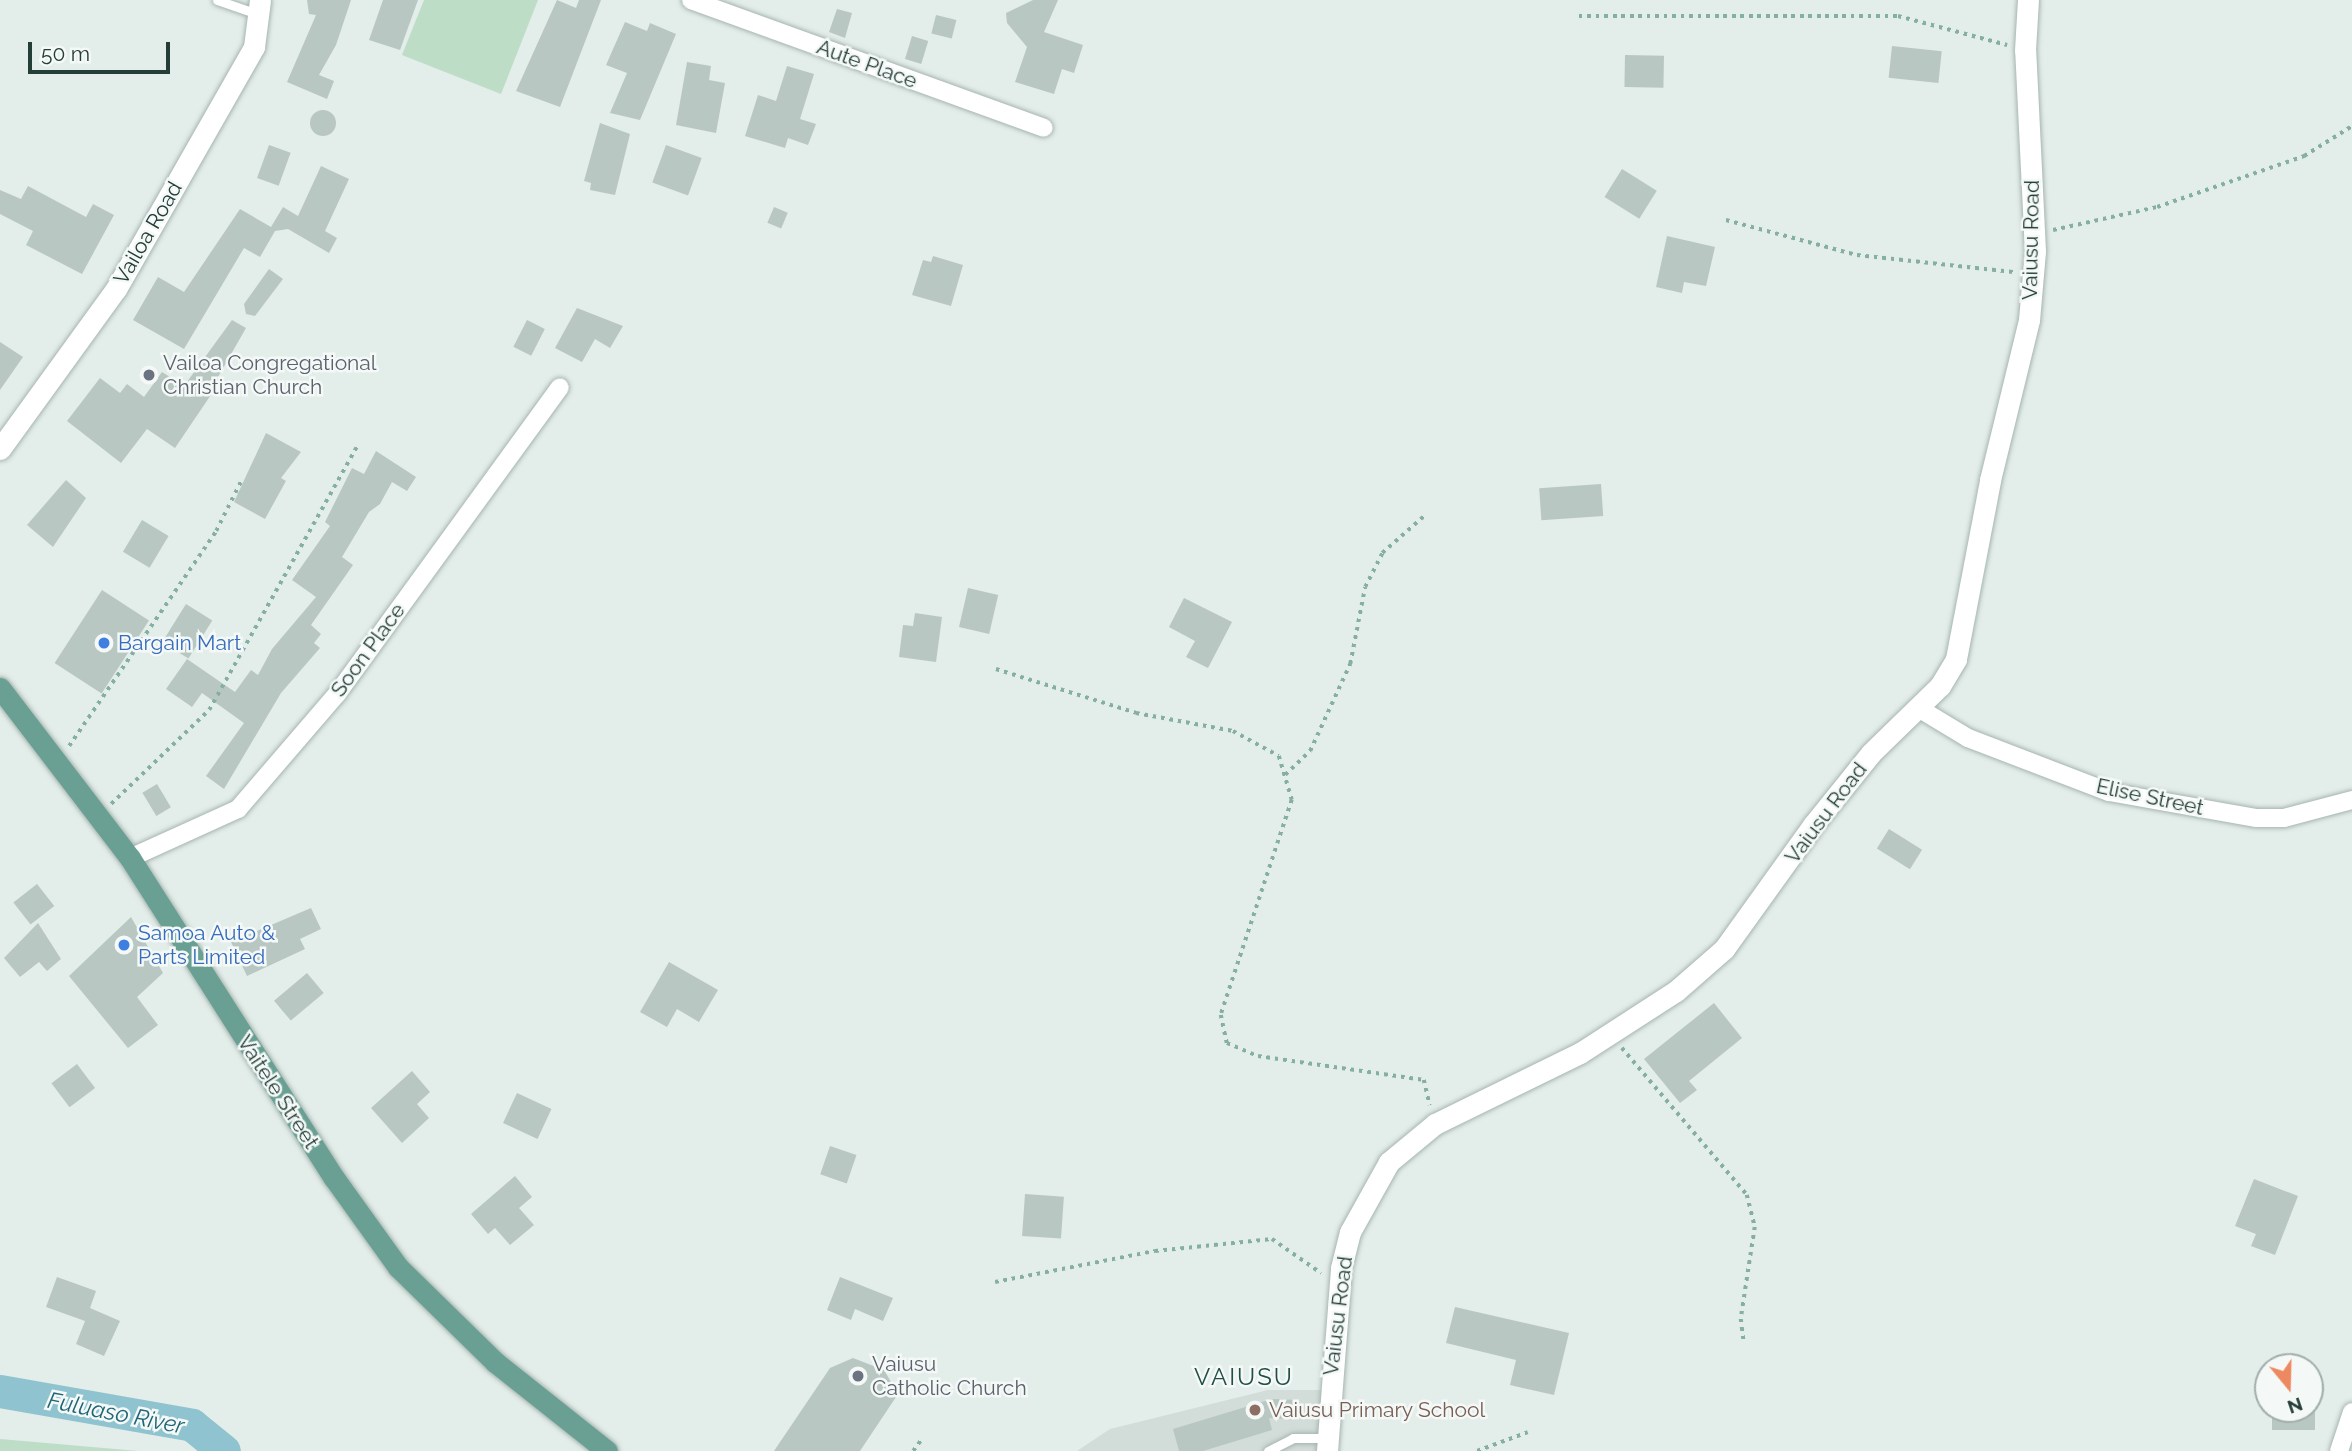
<!DOCTYPE html>
<style>
body{margin:0}
#map{position:relative;width:2352px;height:1451px;overflow:hidden;background:#e3ede9;font-family:Raleway,sans-serif}
div>[style]{position:absolute}
.built>*{inset:0;background:#d2dcd8}
.green>*{inset:0;background:#bdddc7}
.river>*{height:33px;margin:-16.5px;padding:0 16.5px;transform-origin:16.5px;border-radius:16.5px;background:#8ec3cf}
.building>*{inset:0;background:#b9c7c2;transform-origin:0 0}
.round{border-radius:50%}
.path>*{height:3.5px;margin-top:-1.75px;transform-origin:0;background:repeating-linear-gradient(90deg,#85afa3 0 3.5px,transparent 0 8.5px)}
.roads{filter:drop-shadow(0 0 2px #a6b5b0) drop-shadow(0 0 2px #a6b5b0)}
.lane>*{height:9px;margin:-4.5px;padding:0 4.5px;transform-origin:4.5px;border-radius:4.5px;background:#fff}
.street>*{height:18px;margin:-9px;padding:0 9px;transform-origin:9px;border-radius:9px;background:#fff}
.secondary>*{height:21px;margin:-10.5px;padding:0 10.5px;transform-origin:10.5px;border-radius:10.5px;background:#fff}
.primary>*{height:21px;margin:-10.5px;padding:0 10.5px;transform-origin:10.5px;border-radius:10.5px;background:#6aa094}
.dots>*{width:19px;height:19px;translate:-50% -50%;box-sizing:border-box;border:4px solid #f4f9f7;border-radius:50%}
span{translate:-50% -50%;white-space:nowrap;text-align:center;line-height:1.15;-webkit-text-stroke:5px #f4f9f7;paint-order:stroke}
.street-label{font-size:21px;color:#243d37}
.worship-label{font-size:21px;color:#5b616d}
.left{translate:0 -50%;text-align:left}
.shop-label{font-size:21px;color:#366cbe}
.education-label{font-size:21px;color:#785e54}
.water-label{font-size:23px;color:#206577;font-style:italic}
.quarter-label{font-size:24px;color:#204f45;letter-spacing:2px}
.north{position:absolute;left:2254px;top:1353px;width:70px;height:70px;box-sizing:border-box;background:#f4f9f7;border:2px solid #a1aeaa;border-radius:50%;rotate:161deg;font-size:19px;font-weight:700;line-height:28px;text-align:center;color:#243d37}
.north::after{content:'';display:block;margin:auto;width:24px;height:32px;background:#ed8961;clip-path:polygon(50% 0,100% 100%,50% 72%,0 100%)}
.scale{position:absolute;left:28px;top:42px;width:142px;height:32px;box-sizing:border-box;border:4px solid #243d37;border-top:0;padding-left:9px;font-size:21px;line-height:24px;white-space:nowrap;color:#243d37;-webkit-text-stroke:5px #f4f9f7;paint-order:stroke}
</style>
<div id="map">
<div class="built">
<i style="clip-path:polygon(1268px 1390px,1323px 1390px,1317px 1451px,1077px 1451px,1110px 1429px)"></i>
</div>
<div class="green">
<i style="clip-path:polygon(424px 0,538px 0,501px 94px,402px 55px)"></i>
<i style="clip-path:polygon(0 1439px,138px 1451px,0 1451px)"></i>
</div>
<div class="river">
<i style="left:0;top:1391px;width:195px;rotate:10deg"></i>
<i style="left:192px;top:1425px;width:41px;rotate:39.1deg"></i>
</div>
<div class="building">
<i style="clip-path:polygon(307px 0,351px 0,336px 45px,319px 75px,334px 81px,327px 99px,287px 82px,316px 15px,309px 14px)"></i>
<i style="clip-path:polygon(383px 0,418px 0,400px 50px,369px 40px)"></i>
<i style="clip-path:polygon(557px 0,576px 8px,579px 0,601px 0,560px 107px,516px 91px)"></i>
<i style="clip-path:polygon(1033px 0,1058px 0,1044px 32px,1083px 45px,1074px 73px,1062px 69px,1054px 94px,1015px 82px,1027px 47px,1007px 23px,1006px 13px)"></i>
<i style="clip-path:polygon(837px 9px,852px 13px,845px 38px,829px 32px)"></i>
<i style="left:936px;top:15px;width:21px;height:19px;rotate:14deg"></i>
<i style="clip-path:polygon(625px 22px,647px 31px,650px 23px,676px 34px,640px 120px,610px 113px,627px 73px,606px 65px)"></i>
<i style="left:912px;top:36px;width:17px;height:24px;rotate:17deg"></i>
<i style="left:1892px;top:46px;width:50px;height:32px;rotate:6deg"></i>
<i style="left:1625px;top:55px;width:39px;height:32px;rotate:1deg"></i>
<i style="clip-path:polygon(687px 62px,711px 66px,709px 80px,725px 83px,716px 133px,676px 125px)"></i>
<i style="clip-path:polygon(787px 66px,814px 74px,800px 119px,816px 124px,808px 145px,788px 138px,785px 148px,745px 136px,758px 95px,776px 101px)"></i>
<i class="round" style="left:310px;top:110px;width:26px;height:26px"></i>
<i style="clip-path:polygon(600px 123px,630px 134px,615px 195px,590px 190px,591px 183px,584px 181px)"></i>
<i style="left:269px;top:145px;width:23px;height:35px;rotate:20deg"></i>
<i style="left:666px;top:145px;width:38px;height:40px;rotate:20deg"></i>
<i style="clip-path:polygon(321px 166px,349px 179px,325px 231px,337px 238px,329px 253px,288px 229px,275px 231px,260px 257px,244px 248px,184px 349px,133px 320px,158px 277px,184px 292px,240px 209px,271px 227px,283px 207px,298px 216px)"></i>
<i style="left:1622px;top:169px;width:41px;height:33px;rotate:32deg"></i>
<i style="clip-path:polygon(28px 186px,86px 217px,93px 204px,114px 215px,82px 274px,26px 245px,33px 231px,0 214px,0 190px,21px 199px)"></i>
<i style="left:774px;top:207px;width:15px;height:17px;rotate:23deg"></i>
<i style="clip-path:polygon(1667px 236px,1715px 247px,1706px 286px,1684px 282px,1682px 293px,1656px 287px)"></i>
<i style="clip-path:polygon(933px 256px,963px 265px,951px 306px,912px 295px,923px 260px,931px 262px)"></i>
<i style="clip-path:polygon(269px 269px,283px 279px,255px 316px,246px 314px,244px 304px)"></i>
<i style="clip-path:polygon(577px 308px,623px 326px,610px 348px,595px 339px,582px 362px,555px 348px)"></i>
<i style="clip-path:polygon(232px 320px,246px 328px,218px 377px,221px 380px,175px 448px,147px 429px,121px 463px,67px 421px,100px 378px,120px 393px,127px 384px,144px 397px,162px 372px,184px 386px)"></i>
<i style="left:527px;top:320px;width:20px;height:30px;rotate:27deg"></i>
<i style="clip-path:polygon(0 342px,23px 357px,0 390px)"></i>
<i style="clip-path:polygon(266px 433px,301px 452px,281px 478px,286px 481px,265px 519px,234px 502px)"></i>
<i style="clip-path:polygon(376px 451px,416px 477px,407px 491px,392px 482px,380px 504px,369px 512px,342px 557px,353px 565px,311px 625px,321px 634px,314px 643px,320px 648px,281px 693px,224px 789px,206px 776px,244px 723px,202px 693px,192px 707px,166px 689px,187px 659px,235px 692px,251px 670px,258px 675px,272px 649px,316px 597px,292px 580px,330px 526px,325px 522px,352px 468px,364px 474px)"></i>
<i style="clip-path:polygon(66px 480px,86px 498px,53px 547px,27px 525px)"></i>
<i style="left:1601px;top:484px;width:32px;height:62px;rotate:86deg"></i>
<i style="left:142px;top:520px;width:31px;height:37px;rotate:31deg"></i>
<i style="left:968px;top:588px;width:31px;height:40px;rotate:13deg"></i>
<i style="left:102px;top:590px;width:56px;height:87px;rotate:33deg"></i>
<i style="clip-path:polygon(1184px 598px,1232px 622px,1208px 668px,1186px 657px,1195px 641px,1169px 627px)"></i>
<i style="left:186px;top:604px;width:31px;height:45px;rotate:32deg"></i>
<i style="clip-path:polygon(915px 613px,942px 617px,936px 662px,899px 657px,903px 625px,913px 626px)"></i>
<i style="left:157px;top:784px;width:27px;height:17px;rotate:59deg"></i>
<i style="left:1889px;top:829px;width:39px;height:23px;rotate:32deg"></i>
<i style="left:37px;top:884px;width:28px;height:30px;rotate:52deg"></i>
<i style="clip-path:polygon(311px 908px,321px 929px,300px 939px,305px 949px,247px 976px,231px 942px)"></i>
<i style="clip-path:polygon(131px 917px,163px 973px,137px 997px,158px 1025px,128px 1048px,69px 976px)"></i>
<i style="clip-path:polygon(38px 923px,61px 959px,47px 971px,39px 962px,20px 977px,4px 958px)"></i>
<i style="clip-path:polygon(669px 962px,718px 990px,699px 1022px,677px 1009px,667px 1027px,640px 1012px)"></i>
<i style="left:307px;top:973px;width:26px;height:43px;rotate:50deg"></i>
<i style="clip-path:polygon(1714px 1003px,1742px 1038px,1689px 1081px,1697px 1090px,1680px 1103px,1644px 1059px)"></i>
<i style="left:77px;top:1064px;width:30px;height:32px;rotate:53deg"></i>
<i style="clip-path:polygon(412px 1071px,430px 1092px,417px 1104px,429px 1118px,402px 1143px,371px 1108px)"></i>
<i style="left:517px;top:1093px;width:38px;height:33px;rotate:25deg"></i>
<i style="left:830px;top:1146px;width:28px;height:30px;rotate:19deg"></i>
<i style="clip-path:polygon(515px 1176px,532px 1197px,519px 1208px,534px 1225px,510px 1245px,495px 1228px,488px 1234px,471px 1214px)"></i>
<i style="clip-path:polygon(2254px 1179px,2298px 1196px,2275px 1255px,2251px 1246px,2256px 1234px,2235px 1226px)"></i>
<i style="left:1025px;top:1194px;width:39px;height:42px;rotate:4deg"></i>
<i style="clip-path:polygon(57px 1277px,96px 1291px,90px 1308px,120px 1321px,104px 1356px,76px 1344px,85px 1321px,46px 1307px)"></i>
<i style="clip-path:polygon(840px 1277px,893px 1298px,883px 1321px,855px 1309px,851px 1320px,827px 1310px)"></i>
<i style="clip-path:polygon(1455px 1307px,1569px 1333px,1554px 1395px,1510px 1385px,1516px 1360px,1446px 1343px)"></i>
<i style="clip-path:polygon(853px 1358px,884px 1370px,898px 1394px,860px 1451px,774px 1451px,830px 1368px)"></i>
<i style="clip-path:polygon(1272px 1399px,1299px 1400px,1298px 1420px,1269px 1418px,1272px 1430px,1203px 1451px,1179px 1451px,1173px 1429px)"></i>
<i style="left:2272px;top:1409px;width:43px;height:21px"></i>
</div>
<div class="path">
<i style="left:1579px;top:16px;width:319px"></i>
<i style="left:1898px;top:16px;width:113px;rotate:14.9deg"></i>
<i style="left:1726px;top:220px;width:136px;rotate:15deg"></i>
<i style="left:1857px;top:255px;width:157px;rotate:6.2deg"></i>
<i style="left:2053px;top:230px;width:107px;rotate:-12.5deg"></i>
<i style="left:2157px;top:207px;width:156px;rotate:-19.1deg"></i>
<i style="left:2304px;top:156px;width:57px;rotate:-32deg"></i>
<i style="left:996px;top:669px;width:147px;rotate:17.4deg"></i>
<i style="left:1136px;top:713px;width:99px;rotate:10.5deg"></i>
<i style="left:1233px;top:731px;width:52px;rotate:28.5deg"></i>
<i style="left:1279px;top:756px;width:46px;rotate:73.5deg"></i>
<i style="left:1292px;top:800px;width:226px;rotate:108.3deg"></i>
<i style="left:1221px;top:1015px;width:29px;rotate:78deg"></i>
<i style="left:1227px;top:1043px;width:34px;rotate:23deg"></i>
<i style="left:1258px;top:1056px;width:168px;rotate:8.2deg"></i>
<i style="left:1424px;top:1080px;width:26px;rotate:77deg"></i>
<i style="left:69px;top:746px;width:260px;rotate:-55.6deg"></i>
<i style="left:216px;top:531px;width:56px;rotate:-63.4deg"></i>
<i style="left:1285px;top:775px;width:35px;rotate:-44deg"></i>
<i style="left:1310px;top:751px;width:96px;rotate:-65.3deg"></i>
<i style="left:1350px;top:664px;width:78px;rotate:-79deg"></i>
<i style="left:1365px;top:587px;width:38px;rotate:-63deg"></i>
<i style="left:1382px;top:553px;width:56px;rotate:-41.4deg"></i>
<i style="left:111px;top:804px;width:136px;rotate:-43.8deg"></i>
<i style="left:209px;top:710px;width:305px;rotate:-60.7deg"></i>
<i style="left:1622px;top:1048px;width:193px;rotate:49.6deg"></i>
<i style="left:1747px;top:1195px;width:33px;rotate:76deg"></i>
<i style="left:1755px;top:1227px;width:93px;rotate:98.7deg"></i>
<i style="left:1741px;top:1319px;width:23px;rotate:83deg"></i>
<i style="left:995px;top:1282px;width:163px;rotate:-11deg"></i>
<i style="left:1155px;top:1251px;width:118px;rotate:-5.9deg"></i>
<i style="left:1272px;top:1239px;width:60px;rotate:34.8deg"></i>
<i style="left:913px;top:1451px;width:14px;rotate:-54deg"></i>
<i style="left:1477px;top:1451px;width:54px;rotate:-20.4deg"></i>
</div>
<div class="roads">
<div class="lane">
<i style="left:217px;top:0;width:43px;rotate:18.9deg"></i>
<i style="left:1268px;top:1451px;width:28px;rotate:-27deg"></i>
<i style="left:1293px;top:1438px;width:33px"></i>
</div>
<div class="street">
<i style="left:691px;top:0;width:375px;rotate:19.9deg"></i>
<i style="left:1920px;top:709px;width:56px;rotate:31.1deg"></i>
<i style="left:1968px;top:738px;width:151px;rotate:21deg"></i>
<i style="left:2109px;top:792px;width:150px;rotate:10deg"></i>
<i style="left:2257px;top:818px;width:27px"></i>
<i style="left:2284px;top:818px;width:70px;rotate:-14.8deg"></i>
<i style="left:130px;top:858px;width:119px;rotate:-24.4deg"></i>
<i style="left:238px;top:809px;width:152px;rotate:-49.3deg"></i>
<i style="left:337px;top:694px;width:379px;rotate:-54deg"></i>
<i style="left:2339px;top:1451px;width:41px;rotate:-71.6deg"></i>
</div>
<div class="secondary">
<i style="left:0;top:449px;width:198px;rotate:-54.1deg"></i>
<i style="left:116px;top:289px;width:279px;rotate:-60.3deg"></i>
<i style="left:254px;top:47px;width:47px;rotate:-82.7deg"></i>
<i style="left:1327px;top:1451px;width:184px;rotate:-85.6deg"></i>
<i style="left:1341px;top:1268px;width:37px;rotate:-76deg"></i>
<i style="left:1350px;top:1232px;width:80px;rotate:-60.9deg"></i>
<i style="left:1389px;top:1162px;width:60px;rotate:-39.6deg"></i>
<i style="left:1435px;top:1124px;width:161px;rotate:-26.1deg"></i>
<i style="left:1580px;top:1053px;width:114px;rotate:-32.9deg"></i>
<i style="left:1676px;top:991px;width:64px;rotate:-41.2deg"></i>
<i style="left:1724px;top:949px;width:153px;rotate:-54.3deg"></i>
<i style="left:1813px;top:825px;width:92px;rotate:-51.1deg"></i>
<i style="left:1871px;top:753px;width:96px;rotate:-44.2deg"></i>
<i style="left:1940px;top:686px;width:31px;rotate:-59deg"></i>
<i style="left:1956px;top:659px;width:182px;rotate:-79.2deg"></i>
<i style="left:1990px;top:480px;width:165px;rotate:-76.3deg"></i>
<i style="left:2029px;top:320px;width:69px;rotate:-85deg"></i>
<i style="left:2035px;top:251px;width:201px;rotate:-92.8deg"></i>
<i style="left:2025px;top:50px;width:50px;rotate:-86.6deg"></i>
</div>
<div class="primary">
<i style="left:0;top:688px;width:214px;rotate:52.6deg"></i>
<i style="left:130px;top:858px;width:379px;rotate:57.5deg"></i>
<i style="left:334px;top:1178px;width:110px;rotate:54.3deg"></i>
<i style="left:398px;top:1267px;width:136px;rotate:44.4deg"></i>
<i style="left:495px;top:1362px;width:143px;rotate:38.5deg"></i>
</div>
</div>
<div class="dots">
<i style="left:149px;top:375px;background:#6b7280"></i>
<i style="left:104px;top:643px;background:#3f7fe0"></i>
<i style="left:124px;top:945px;background:#3f7fe0"></i>
<i style="left:858px;top:1376px;background:#6b7280"></i>
<i style="left:1255px;top:1410px;background:#8d6e63"></i>
</div>
<div class="street-label">
<span style="left:867px;top:64px;rotate:20deg">Aute Place</span>
<span style="left:148px;top:233px;rotate:-60deg">Vailoa Road</span>
<span style="left:2031px;top:240px;rotate:-89deg">Vaiusu Road</span>
<span style="left:368px;top:650px;rotate:-54deg">Soon Place</span>
<span style="left:2150px;top:797px;rotate:12deg">Elise Street</span>
<span style="left:1826px;top:813px;rotate:-53deg">Vaiusu Road</span>
<span style="left:278px;top:1092px;rotate:57deg">Vaitele Street</span>
<span style="left:1338px;top:1316px;rotate:-83deg">Vaiusu Road</span>
</div>
<div class="worship-label">
<span class="left" style="left:163px;top:375px">Vailoa Congregational<br>Christian Church</span>
<span class="left" style="left:872px;top:1376px">Vaiusu<br>Catholic Church</span>
</div>
<div class="shop-label">
<span class="left" style="left:118px;top:643px">Bargain Mart</span>
<span class="left" style="left:138px;top:945px">Samoa Auto &amp;<br>Parts Limited</span>
</div>
<div class="education-label">
<span class="left" style="left:1269px;top:1410px">Vaiusu Primary School</span>
</div>
<div class="water-label">
<span style="left:116px;top:1413px;rotate:11deg">Fuluaso River</span>
</div>
<div class="quarter-label">
<span style="left:1244px;top:1377px">VAIUSU</span>
</div>
<div class="north">N</div>
<div class="scale">50 m</div>
</div>
